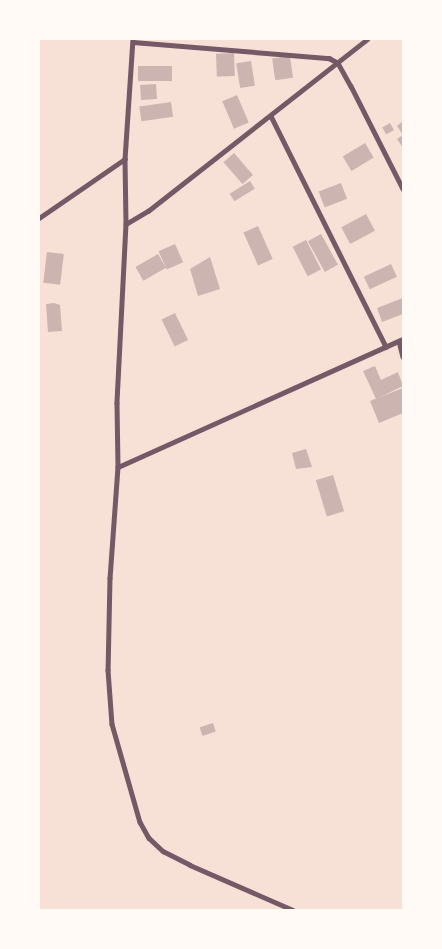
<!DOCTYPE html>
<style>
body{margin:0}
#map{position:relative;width:442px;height:949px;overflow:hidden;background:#f7e1d7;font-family:Rubik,sans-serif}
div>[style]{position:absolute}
.building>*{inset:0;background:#ccb4b1;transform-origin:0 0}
.minor>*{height:4.5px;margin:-2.25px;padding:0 2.25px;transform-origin:2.25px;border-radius:2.25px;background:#755966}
span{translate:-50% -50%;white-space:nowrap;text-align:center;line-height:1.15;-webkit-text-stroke:5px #fffaf5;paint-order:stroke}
.frame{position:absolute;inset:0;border:40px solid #fffaf5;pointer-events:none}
</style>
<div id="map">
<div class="building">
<i style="left:234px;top:53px;width:23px;height:18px;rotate:88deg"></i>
<i style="left:290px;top:56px;width:22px;height:18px;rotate:82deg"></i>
<i style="left:251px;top:61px;width:25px;height:15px;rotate:81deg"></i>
<i style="left:138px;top:66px;width:34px;height:15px"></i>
<i style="left:156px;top:84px;width:15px;height:16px;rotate:86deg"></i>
<i style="left:237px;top:95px;width:30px;height:16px;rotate:67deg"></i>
<i style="left:171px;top:102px;width:15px;height:32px;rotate:82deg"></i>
<i style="clip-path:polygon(403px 121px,403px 148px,397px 139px,403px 135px,397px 126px)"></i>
<i style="left:390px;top:123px;width:8px;height:9px;rotate:60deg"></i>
<i style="left:365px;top:143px;width:17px;height:26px;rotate:59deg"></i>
<i style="left:234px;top:153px;width:29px;height:14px;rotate:49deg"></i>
<i style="left:250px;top:181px;width:9px;height:24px;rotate:58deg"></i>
<i style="left:341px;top:183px;width:17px;height:24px;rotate:69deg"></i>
<i style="left:366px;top:214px;width:19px;height:28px;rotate:62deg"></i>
<i style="left:258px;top:226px;width:36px;height:16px;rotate:66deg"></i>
<i style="left:321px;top:234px;width:35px;height:15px;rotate:61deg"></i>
<i style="left:306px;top:240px;width:33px;height:15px;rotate:63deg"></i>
<i style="left:175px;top:244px;width:20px;height:18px;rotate:66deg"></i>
<i style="left:47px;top:252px;width:17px;height:31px;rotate:7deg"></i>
<i style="left:158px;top:254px;width:16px;height:26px;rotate:60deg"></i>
<i style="clip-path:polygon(210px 257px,220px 289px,198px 296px,190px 269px)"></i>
<i style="left:391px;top:264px;width:14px;height:30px;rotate:65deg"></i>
<i style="clip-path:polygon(403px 298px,403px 314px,382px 322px,377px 308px)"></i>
<i style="clip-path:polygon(54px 303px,60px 305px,62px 331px,48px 332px,46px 304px)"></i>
<i style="left:175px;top:313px;width:30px;height:15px;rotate:64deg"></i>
<i style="clip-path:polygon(375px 366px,381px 380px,398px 372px,403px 386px,376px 399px,363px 371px)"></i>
<i style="clip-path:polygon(403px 388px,403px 413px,379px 423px,370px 401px)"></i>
<i style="clip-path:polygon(306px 449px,312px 467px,296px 469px,292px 453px)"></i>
<i style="left:333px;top:475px;width:38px;height:18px;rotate:73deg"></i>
<i style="left:213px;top:723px;width:9px;height:14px;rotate:72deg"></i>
</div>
<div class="minor">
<i style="left:133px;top:39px;width:120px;rotate:93.8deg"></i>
<i style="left:125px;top:159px;width:65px;rotate:89.1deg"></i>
<i style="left:126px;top:224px;width:179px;rotate:92.9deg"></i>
<i style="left:117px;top:403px;width:64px;rotate:89.1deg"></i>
<i style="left:118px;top:467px;width:111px;rotate:94.1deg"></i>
<i style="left:110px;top:578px;width:92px;rotate:91.2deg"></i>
<i style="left:108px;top:670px;width:54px;rotate:85.8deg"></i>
<i style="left:112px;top:724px;width:102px;rotate:74.1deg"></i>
<i style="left:140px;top:822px;width:18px;rotate:61deg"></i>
<i style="left:149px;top:838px;width:19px;rotate:43deg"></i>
<i style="left:163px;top:851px;width:30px;rotate:27deg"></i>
<i style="left:190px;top:865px;width:112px;rotate:23.6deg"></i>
<i style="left:133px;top:42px;width:197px;rotate:4.7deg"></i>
<i style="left:329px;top:58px;width:10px;rotate:29deg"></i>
<i style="left:338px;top:63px;width:26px;rotate:61deg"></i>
<i style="left:351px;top:86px;width:115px;rotate:63.2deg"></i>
<i style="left:271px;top:116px;width:258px;rotate:63.5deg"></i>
<i style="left:39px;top:218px;width:104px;rotate:-34.5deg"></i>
<i style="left:126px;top:224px;width:26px;rotate:-31deg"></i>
<i style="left:148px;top:211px;width:278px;rotate:-38.1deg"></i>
<i style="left:399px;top:341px;width:16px;rotate:76deg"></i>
<i style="left:118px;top:467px;width:312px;rotate:-24.2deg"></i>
</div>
<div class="frame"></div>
</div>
